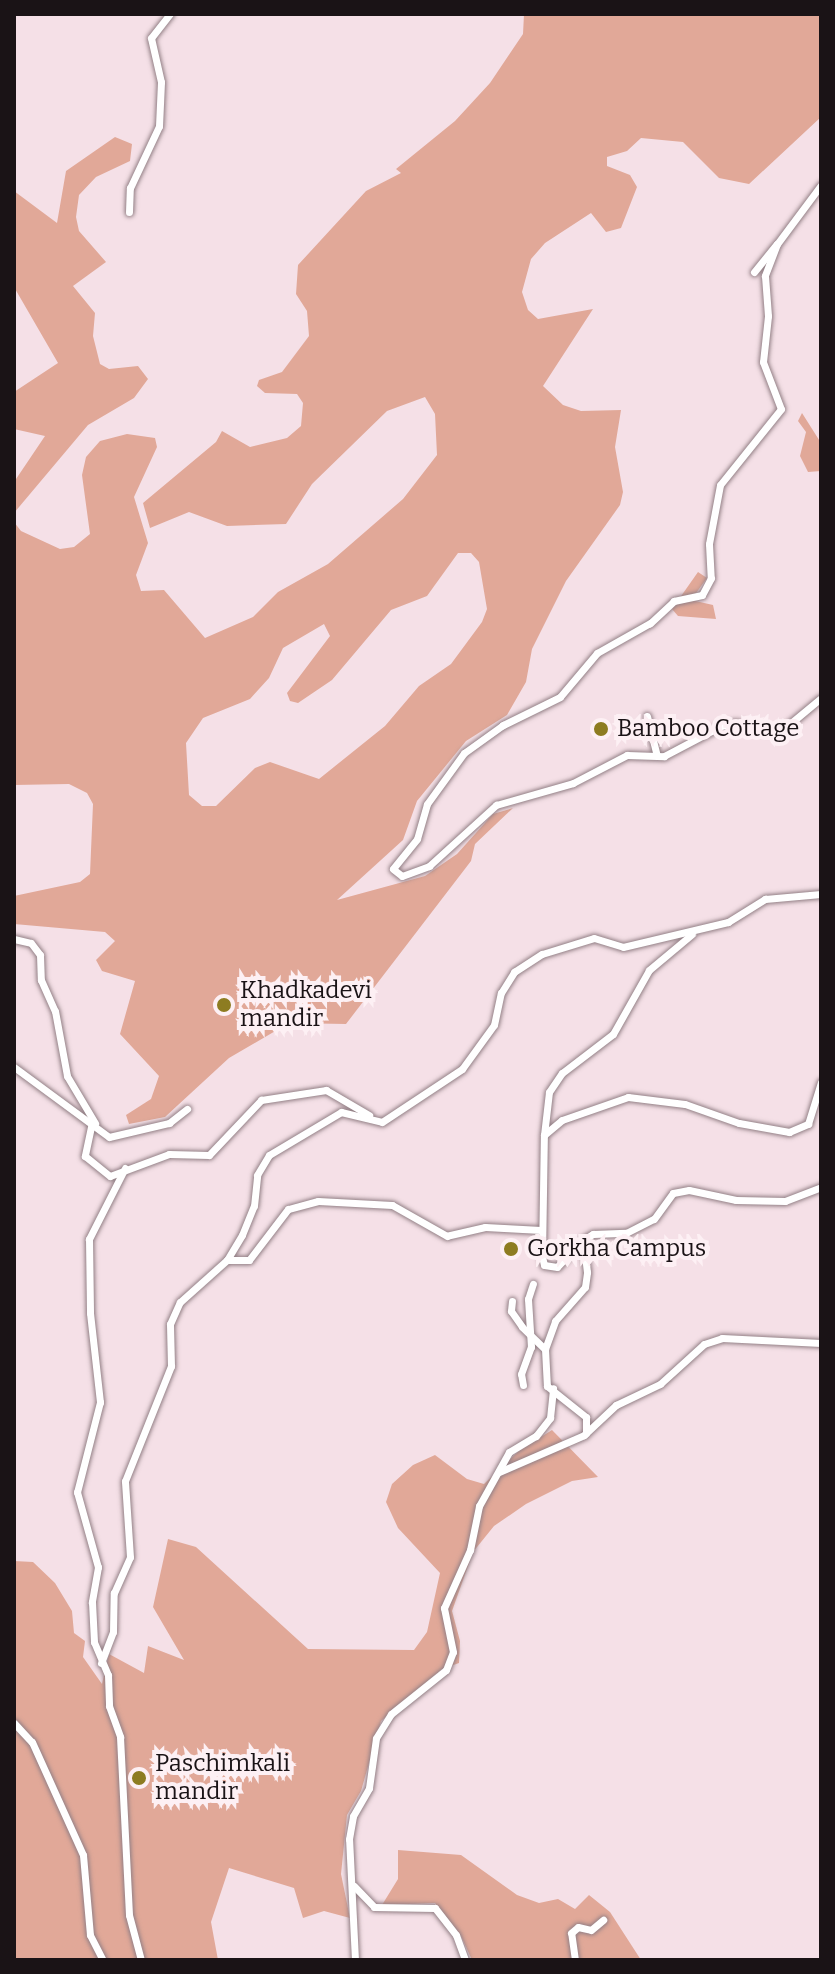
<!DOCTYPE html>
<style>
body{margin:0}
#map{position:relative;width:835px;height:1974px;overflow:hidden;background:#f5e0e7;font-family:Bitter,serif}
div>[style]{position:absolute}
.green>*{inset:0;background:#e1a898}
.roads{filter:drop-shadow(0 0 2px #938086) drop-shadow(0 0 2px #938086)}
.minor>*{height:7px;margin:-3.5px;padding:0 3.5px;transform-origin:3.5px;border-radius:3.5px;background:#fff}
.dots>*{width:22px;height:22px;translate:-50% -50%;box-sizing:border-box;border:4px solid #fdf0f4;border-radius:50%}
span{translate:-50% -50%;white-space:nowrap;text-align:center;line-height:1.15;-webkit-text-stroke:8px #fdf0f4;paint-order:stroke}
.poi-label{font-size:24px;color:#1a1316}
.left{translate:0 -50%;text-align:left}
.frame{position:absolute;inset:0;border:16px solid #1a1316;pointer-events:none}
</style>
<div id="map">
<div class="green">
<i style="clip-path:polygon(evenodd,524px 14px,821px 14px,821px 117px,749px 184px,719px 178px,683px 142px,641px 138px,627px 151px,607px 157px,607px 166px,630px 175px,637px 187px,621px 228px,606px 232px,591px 213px,545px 243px,531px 259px,522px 292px,528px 310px,538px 319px,593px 309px,543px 386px,563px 405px,581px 411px,621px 410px,615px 447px,623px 492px,620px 505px,566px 581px,532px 649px,526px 682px,507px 715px,466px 741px,417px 801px,403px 840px,337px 900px,425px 876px,457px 854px,493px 814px,513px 808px,475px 844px,471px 861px,346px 1024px,289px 1023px,229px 1058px,165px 1117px,129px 1124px,126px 1115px,151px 1099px,159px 1076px,120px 1034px,135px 981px,102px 971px,96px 960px,115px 941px,105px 932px,14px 924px,14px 896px,80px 882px,90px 874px,93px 804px,87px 793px,69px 784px,14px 785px,14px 522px,21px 531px,60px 549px,74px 547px,90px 534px,82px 475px,86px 457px,100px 441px,127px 434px,155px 438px,157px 447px,134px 497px,148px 543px,136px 575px,141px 591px,164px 590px,205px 638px,253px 617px,278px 592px,328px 564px,403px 499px,437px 455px,435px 414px,425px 397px,387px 411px,312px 484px,286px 524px,227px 526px,189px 512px,150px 528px,143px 503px,216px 442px,222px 431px,250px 447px,287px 438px,301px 426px,303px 403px,297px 394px,265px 393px,257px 386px,259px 380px,282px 372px,309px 336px,307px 311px,296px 294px,298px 265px,366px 191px,401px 173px,396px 169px,455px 121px,490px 83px,523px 34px,524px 14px,458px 553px,471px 553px,479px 562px,487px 609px,482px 622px,451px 664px,419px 686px,385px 726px,319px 779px,270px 762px,255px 768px,216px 806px,202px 806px,189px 795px,186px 743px,203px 718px,250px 699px,269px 678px,283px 648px,324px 624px,330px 636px,287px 693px,290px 701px,298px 703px,332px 680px,391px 610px,427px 596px,458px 553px)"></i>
<i style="clip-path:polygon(115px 137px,132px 144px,130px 161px,96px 177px,79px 195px,76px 217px,79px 231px,106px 262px,73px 286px,95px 313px,93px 336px,100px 364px,109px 369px,138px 366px,148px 379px,134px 398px,88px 425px,14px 513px,14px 482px,45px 436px,14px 429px,14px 392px,58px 363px,14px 287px,14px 191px,57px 223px,66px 171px)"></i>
<i style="clip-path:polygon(802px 413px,821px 443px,821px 471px,808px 472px,800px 456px,806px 432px,798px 421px)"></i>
<i style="clip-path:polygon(698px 572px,707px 578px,691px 600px,713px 605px,716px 619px,678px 616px,672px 609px)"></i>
<i style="clip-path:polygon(552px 1430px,598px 1477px,572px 1481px,526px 1504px,494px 1526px,473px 1552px,452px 1611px,460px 1641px,459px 1663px,442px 1669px,381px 1721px,361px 1791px,347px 1815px,341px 1874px,350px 1918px,324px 1911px,303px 1918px,294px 1888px,229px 1868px,211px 1922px,218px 1960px,14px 1960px,14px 1561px,33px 1562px,55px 1583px,72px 1611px,74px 1633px,85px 1641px,83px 1657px,102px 1684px,109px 1654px,144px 1673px,148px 1646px,184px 1660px,153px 1607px,168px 1539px,196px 1547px,308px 1649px,414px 1650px,427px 1632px,440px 1573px,398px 1528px,386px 1502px,392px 1484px,413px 1465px,435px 1455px,467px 1479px,484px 1484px,519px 1451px)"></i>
<i style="clip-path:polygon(398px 1850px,461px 1855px,517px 1895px,539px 1903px,558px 1899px,575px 1909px,589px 1895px,610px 1912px,641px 1960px,472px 1960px,461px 1936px,435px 1903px,382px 1905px,398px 1879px)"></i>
</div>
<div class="roads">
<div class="minor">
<i style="left:821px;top:185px;width:74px;rotate:126.7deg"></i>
<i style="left:777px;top:244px;width:34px;rotate:111deg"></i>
<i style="left:765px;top:276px;width:40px;rotate:85.7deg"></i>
<i style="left:768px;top:316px;width:46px;rotate:96.2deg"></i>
<i style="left:763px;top:362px;width:50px;rotate:69deg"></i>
<i style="left:781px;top:409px;width:97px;rotate:128.8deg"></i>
<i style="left:720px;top:485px;width:60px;rotate:100.6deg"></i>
<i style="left:709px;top:544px;width:34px;rotate:87deg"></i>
<i style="left:711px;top:578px;width:19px;rotate:118deg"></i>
<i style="left:702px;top:595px;width:29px;rotate:168deg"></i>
<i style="left:674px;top:601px;width:33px;rotate:137deg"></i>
<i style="left:650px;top:623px;width:61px;rotate:150.5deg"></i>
<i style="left:597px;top:653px;width:57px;rotate:130.1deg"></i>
<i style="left:560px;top:697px;width:64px;rotate:153.8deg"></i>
<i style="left:503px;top:725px;width:48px;rotate:144.3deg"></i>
<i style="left:464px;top:753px;width:63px;rotate:126deg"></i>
<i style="left:427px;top:804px;width:36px;rotate:106deg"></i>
<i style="left:417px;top:839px;width:38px;rotate:129deg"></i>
<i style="left:393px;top:869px;width:11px;rotate:38deg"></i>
<i style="left:402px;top:876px;width:29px;rotate:-20deg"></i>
<i style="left:429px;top:866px;width:91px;rotate:-42.3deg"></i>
<i style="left:496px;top:805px;width:80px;rotate:-15.9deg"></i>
<i style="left:573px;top:783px;width:61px;rotate:-27.4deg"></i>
<i style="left:627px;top:755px;width:37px;rotate:2deg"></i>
<i style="left:664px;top:756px;width:64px;rotate:-27.8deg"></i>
<i style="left:721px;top:726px;width:14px;rotate:-12deg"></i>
<i style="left:735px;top:723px;width:46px;rotate:11.3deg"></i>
<i style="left:780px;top:732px;width:53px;rotate:-39.7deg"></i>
<i style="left:129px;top:212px;width:24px;rotate:-88deg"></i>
<i style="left:130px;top:188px;width:68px;rotate:-64.9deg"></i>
<i style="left:159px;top:126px;width:44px;rotate:-87.4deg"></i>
<i style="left:161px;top:82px;width:45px;rotate:-102.8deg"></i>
<i style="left:151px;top:38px;width:31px;rotate:-52deg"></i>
<i style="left:754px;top:272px;width:36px;rotate:-51deg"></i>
<i style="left:647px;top:716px;width:41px;rotate:76deg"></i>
<i style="left:14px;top:939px;width:17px;rotate:13deg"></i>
<i style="left:31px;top:943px;width:15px;rotate:53deg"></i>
<i style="left:40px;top:955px;width:25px;rotate:88deg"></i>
<i style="left:41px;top:980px;width:34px;rotate:66deg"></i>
<i style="left:55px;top:1011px;width:66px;rotate:79.5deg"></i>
<i style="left:67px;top:1076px;width:55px;rotate:59.2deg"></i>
<i style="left:14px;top:1067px;width:118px;rotate:36.4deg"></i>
<i style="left:109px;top:1137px;width:62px;rotate:-13.1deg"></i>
<i style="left:169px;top:1123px;width:23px;rotate:-38deg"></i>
<i style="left:92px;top:1122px;width:35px;rotate:102deg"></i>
<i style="left:85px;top:1156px;width:32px;rotate:39deg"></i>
<i style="left:110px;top:1176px;width:63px;rotate:-20.4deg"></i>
<i style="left:169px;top:1154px;width:40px;rotate:1.4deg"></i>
<i style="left:209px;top:1155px;width:76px;rotate:-46.6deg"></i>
<i style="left:261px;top:1100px;width:66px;rotate:-8.7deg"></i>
<i style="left:326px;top:1090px;width:50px;rotate:30.2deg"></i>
<i style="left:544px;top:1135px;width:43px;rotate:-83.4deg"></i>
<i style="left:549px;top:1092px;width:23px;rotate:-56deg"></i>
<i style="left:562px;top:1073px;width:64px;rotate:-37.4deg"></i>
<i style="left:613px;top:1034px;width:73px;rotate:-60.6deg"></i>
<i style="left:649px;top:970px;width:56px;rotate:-39.9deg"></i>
<i style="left:125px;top:1168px;width:80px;rotate:116.9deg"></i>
<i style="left:89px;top:1239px;width:74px;rotate:89.2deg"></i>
<i style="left:90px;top:1313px;width:90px;rotate:83.6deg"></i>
<i style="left:100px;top:1402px;width:93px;rotate:104.3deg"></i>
<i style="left:77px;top:1492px;width:78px;rotate:74.4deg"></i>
<i style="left:98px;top:1567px;width:36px;rotate:100deg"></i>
<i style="left:92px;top:1602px;width:40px;rotate:87.1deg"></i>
<i style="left:94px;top:1642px;width:36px;rotate:67deg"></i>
<i style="left:108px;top:1675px;width:31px;rotate:88deg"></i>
<i style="left:109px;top:1706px;width:33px;rotate:70deg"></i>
<i style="left:120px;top:1737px;width:178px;rotate:87.1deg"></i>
<i style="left:129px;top:1915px;width:47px;rotate:75.1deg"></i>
<i style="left:541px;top:1230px;width:56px;rotate:-176.9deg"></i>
<i style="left:485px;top:1227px;width:39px;rotate:167deg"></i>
<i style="left:447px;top:1236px;width:63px;rotate:-150.6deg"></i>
<i style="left:392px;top:1205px;width:74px;rotate:-176.9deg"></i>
<i style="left:318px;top:1201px;width:31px;rotate:165deg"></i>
<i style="left:288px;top:1209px;width:64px;rotate:127.4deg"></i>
<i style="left:249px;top:1260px;width:22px;rotate:180deg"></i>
<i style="left:227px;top:1260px;width:29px;rotate:-59deg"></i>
<i style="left:242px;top:1235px;width:31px;rotate:-68deg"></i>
<i style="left:254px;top:1206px;width:31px;rotate:-84deg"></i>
<i style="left:257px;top:1175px;width:23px;rotate:-59deg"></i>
<i style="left:269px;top:1155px;width:84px;rotate:-30.8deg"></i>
<i style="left:341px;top:1112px;width:42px;rotate:13.7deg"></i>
<i style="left:382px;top:1122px;width:96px;rotate:-33.5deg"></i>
<i style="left:462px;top:1069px;width:54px;rotate:-54deg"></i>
<i style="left:494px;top:1025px;width:33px;rotate:-78deg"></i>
<i style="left:501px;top:993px;width:25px;rotate:-58deg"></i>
<i style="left:514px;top:972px;width:33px;rotate:-33deg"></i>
<i style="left:542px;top:954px;width:54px;rotate:-17.1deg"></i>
<i style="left:594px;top:938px;width:30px;rotate:17deg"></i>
<i style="left:623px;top:947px;width:108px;rotate:-13.4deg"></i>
<i style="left:728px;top:922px;width:44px;rotate:-31.9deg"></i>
<i style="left:765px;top:899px;width:56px;rotate:-5.1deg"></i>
<i style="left:583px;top:1240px;width:12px;rotate:-31deg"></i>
<i style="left:593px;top:1234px;width:33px;rotate:-2deg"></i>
<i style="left:626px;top:1233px;width:31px;rotate:-27deg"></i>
<i style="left:654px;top:1219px;width:32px;rotate:-54deg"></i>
<i style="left:673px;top:1193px;width:16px;rotate:-11deg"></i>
<i style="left:689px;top:1190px;width:48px;rotate:12deg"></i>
<i style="left:736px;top:1200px;width:49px;rotate:1.2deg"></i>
<i style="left:785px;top:1201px;width:39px;rotate:-21deg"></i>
<i style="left:512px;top:1301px;width:10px;rotate:96deg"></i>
<i style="left:511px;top:1311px;width:19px;rotate:55deg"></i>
<i style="left:522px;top:1327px;width:32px;rotate:44deg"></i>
<i style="left:545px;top:1349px;width:37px;rotate:87deg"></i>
<i style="left:547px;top:1386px;width:50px;rotate:38.5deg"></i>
<i style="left:586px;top:1417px;width:16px;rotate:90deg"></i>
<i style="left:545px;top:1349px;width:30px;rotate:-70deg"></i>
<i style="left:555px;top:1321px;width:45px;rotate:-48.6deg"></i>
<i style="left:585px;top:1287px;width:15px;rotate:-82deg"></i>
<i style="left:587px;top:1272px;width:32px;rotate:-97deg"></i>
<i style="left:583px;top:1240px;width:37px;rotate:134deg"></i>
<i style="left:557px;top:1267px;width:13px;rotate:-171deg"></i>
<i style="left:544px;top:1265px;width:9px;rotate:-103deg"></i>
<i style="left:542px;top:1256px;width:121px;rotate:-89.1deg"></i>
<i style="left:544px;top:1135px;width:23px;rotate:-40deg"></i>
<i style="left:562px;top:1120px;width:70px;rotate:-19.2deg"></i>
<i style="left:628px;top:1097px;width:57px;rotate:7deg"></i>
<i style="left:685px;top:1104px;width:57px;rotate:19.4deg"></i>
<i style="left:739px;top:1123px;width:51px;rotate:10.2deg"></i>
<i style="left:789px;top:1132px;width:21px;rotate:-23deg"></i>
<i style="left:808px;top:1124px;width:44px;rotate:-72.8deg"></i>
<i style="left:523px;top:1385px;width:11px;rotate:-100deg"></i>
<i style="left:521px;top:1374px;width:29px;rotate:-70deg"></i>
<i style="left:531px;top:1347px;width:48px;rotate:-93.6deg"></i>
<i style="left:528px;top:1299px;width:16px;rotate:-72deg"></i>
<i style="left:499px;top:1472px;width:93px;rotate:-23.5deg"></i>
<i style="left:584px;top:1435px;width:44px;rotate:-43.2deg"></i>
<i style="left:616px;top:1405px;width:49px;rotate:-25.5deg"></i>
<i style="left:660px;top:1384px;width:59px;rotate:-42.3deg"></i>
<i style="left:704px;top:1344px;width:19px;rotate:-18deg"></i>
<i style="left:722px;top:1338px;width:99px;rotate:2.9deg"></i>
<i style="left:101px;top:1663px;width:33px;rotate:-69deg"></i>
<i style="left:113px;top:1632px;width:39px;rotate:-89deg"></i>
<i style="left:114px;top:1593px;width:39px;rotate:-66deg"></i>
<i style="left:130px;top:1557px;width:76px;rotate:-93.8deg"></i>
<i style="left:125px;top:1481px;width:124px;rotate:-68.2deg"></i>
<i style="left:171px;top:1366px;width:42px;rotate:-91.4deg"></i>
<i style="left:170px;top:1324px;width:24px;rotate:-66deg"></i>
<i style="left:180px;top:1302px;width:63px;rotate:-41.8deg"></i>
<i style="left:14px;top:1723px;width:26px;rotate:47deg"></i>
<i style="left:32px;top:1742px;width:124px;rotate:65.7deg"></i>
<i style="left:83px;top:1855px;width:80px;rotate:85deg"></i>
<i style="left:90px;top:1935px;width:28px;rotate:63deg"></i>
<i style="left:354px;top:1886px;width:29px;rotate:46deg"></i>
<i style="left:374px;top:1907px;width:61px;rotate:0.9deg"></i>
<i style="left:435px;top:1908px;width:34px;rotate:52deg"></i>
<i style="left:456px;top:1935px;width:27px;rotate:70deg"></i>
<i style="left:355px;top:1960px;width:121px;rotate:-92.8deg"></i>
<i style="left:349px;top:1839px;width:23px;rotate:-80deg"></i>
<i style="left:353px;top:1816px;width:32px;rotate:-60deg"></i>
<i style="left:369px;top:1788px;width:50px;rotate:-82deg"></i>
<i style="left:376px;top:1738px;width:28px;rotate:-58deg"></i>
<i style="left:391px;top:1714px;width:70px;rotate:-38.7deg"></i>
<i style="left:446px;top:1670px;width:19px;rotate:-69deg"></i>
<i style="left:453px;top:1652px;width:45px;rotate:-101.6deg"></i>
<i style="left:444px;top:1608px;width:64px;rotate:-65.9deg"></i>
<i style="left:470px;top:1550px;width:45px;rotate:-78.4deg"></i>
<i style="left:479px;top:1506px;width:62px;rotate:-60.9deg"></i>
<i style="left:509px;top:1452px;width:31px;rotate:-31deg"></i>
<i style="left:536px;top:1436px;width:23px;rotate:-52deg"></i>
<i style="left:550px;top:1418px;width:30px;rotate:-84deg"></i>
<i style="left:575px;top:1960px;width:27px;rotate:-98deg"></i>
<i style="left:571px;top:1933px;width:9px;rotate:-41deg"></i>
<i style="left:578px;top:1927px;width:13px;rotate:13deg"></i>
<i style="left:591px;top:1930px;width:16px;rotate:-40deg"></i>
</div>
</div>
<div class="dots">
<i style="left:601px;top:729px;background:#8d7c21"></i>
<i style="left:224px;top:1005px;background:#8d7c21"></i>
<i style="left:511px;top:1249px;background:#8d7c21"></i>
<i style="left:139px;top:1778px;background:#8d7c21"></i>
</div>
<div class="poi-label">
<span class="left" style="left:617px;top:729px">Bamboo Cottage</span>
<span class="left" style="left:240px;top:1005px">Khadkadevi<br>mandir</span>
<span class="left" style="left:527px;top:1249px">Gorkha Campus</span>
<span class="left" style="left:155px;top:1778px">Paschimkali<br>mandir</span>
</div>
<div class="frame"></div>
</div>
